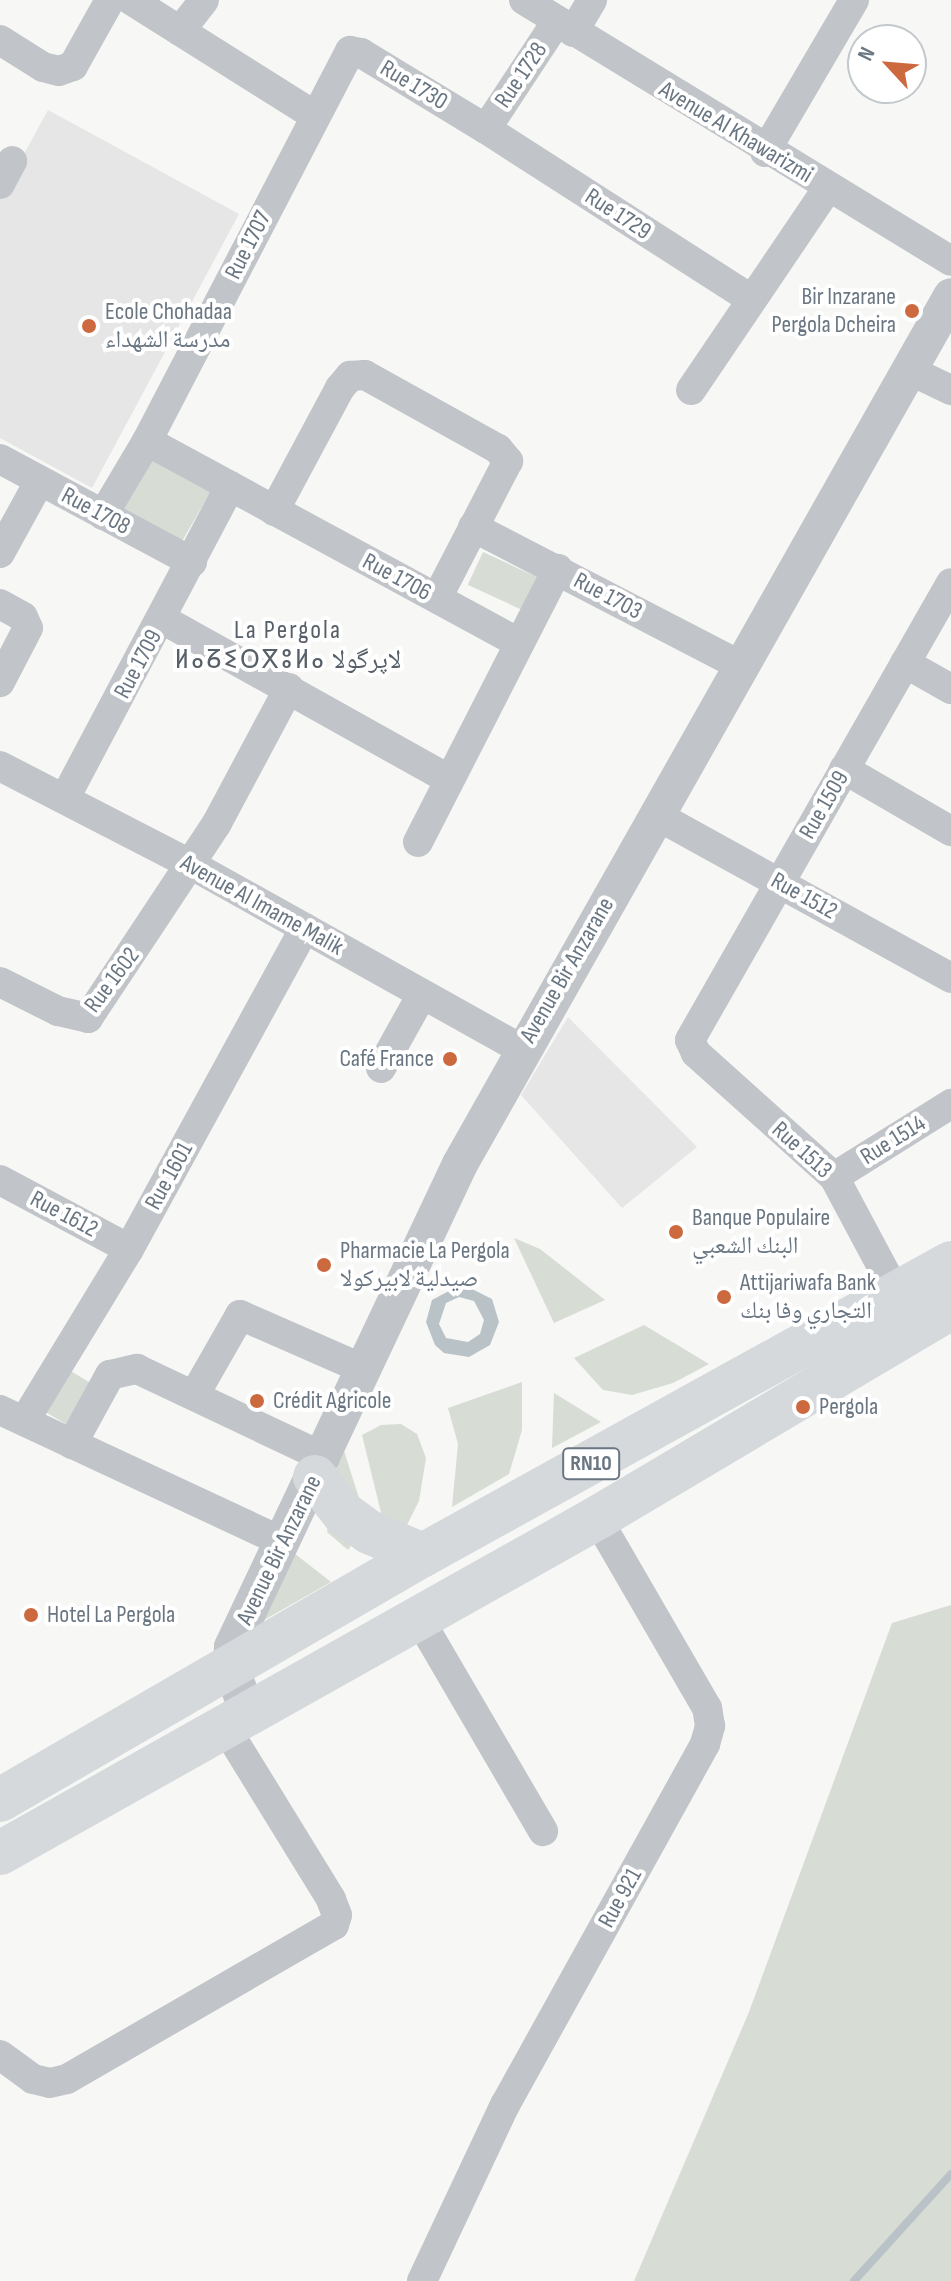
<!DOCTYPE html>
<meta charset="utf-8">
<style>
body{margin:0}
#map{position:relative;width:951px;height:2281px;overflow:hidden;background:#f7f7f5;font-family:"Sofia Sans Condensed","Noto Naskh Arabic","Noto Sans Tifinagh",sans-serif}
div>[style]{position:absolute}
.built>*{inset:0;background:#e5e6e5}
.green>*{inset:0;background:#d7dcd5;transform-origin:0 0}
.water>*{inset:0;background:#b9c2c6}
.stream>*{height:8px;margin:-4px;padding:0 4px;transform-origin:4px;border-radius:4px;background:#b9c2c6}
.minor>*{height:30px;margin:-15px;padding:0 15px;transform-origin:15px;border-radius:15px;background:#c1c4c8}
.tertiary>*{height:36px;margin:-18px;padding:0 18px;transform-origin:18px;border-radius:18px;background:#c1c4c8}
.primary>*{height:44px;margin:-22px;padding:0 22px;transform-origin:22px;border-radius:22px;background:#d5d9dc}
.dots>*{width:22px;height:22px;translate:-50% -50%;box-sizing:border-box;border:4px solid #fff;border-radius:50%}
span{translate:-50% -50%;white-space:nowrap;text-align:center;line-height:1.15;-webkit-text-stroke:8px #fff;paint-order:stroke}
.shield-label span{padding:2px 6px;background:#fff;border:2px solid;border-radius:6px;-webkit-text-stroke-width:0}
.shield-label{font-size:22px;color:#6a7682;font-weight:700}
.street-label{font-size:24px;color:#6a7682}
.poi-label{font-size:24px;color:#6a7682}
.right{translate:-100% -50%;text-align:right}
.left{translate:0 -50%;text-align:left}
.neighbourhood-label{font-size:26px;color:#576068;letter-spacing:2px}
.north{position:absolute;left:847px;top:24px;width:80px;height:80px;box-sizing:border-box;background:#fff;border:2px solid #c3c8cd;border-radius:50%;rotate:296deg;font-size:22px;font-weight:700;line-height:32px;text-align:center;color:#6a7682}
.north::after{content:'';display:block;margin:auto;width:28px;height:36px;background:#cd693f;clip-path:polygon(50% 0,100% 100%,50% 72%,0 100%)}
</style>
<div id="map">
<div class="built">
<i style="clip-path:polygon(48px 110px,239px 214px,92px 488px,0 438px,0 198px)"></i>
<i style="clip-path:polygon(568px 1017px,697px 1147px,622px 1208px,521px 1095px)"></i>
</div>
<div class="green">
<i style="left:151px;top:457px;width:69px;height:61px;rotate:30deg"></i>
<i style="left:483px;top:552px;width:63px;height:36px;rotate:25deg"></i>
<i style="clip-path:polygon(514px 1238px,540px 1249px,605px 1300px,554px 1323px)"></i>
<i style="clip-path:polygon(644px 1325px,709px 1364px,673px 1383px,632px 1395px,603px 1390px,574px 1358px)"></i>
<i style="left:64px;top:1367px;width:31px;height:48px;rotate:31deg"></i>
<i style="clip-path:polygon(522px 1382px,522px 1430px,509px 1474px,452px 1507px,458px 1444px,448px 1408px)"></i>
<i style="clip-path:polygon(554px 1393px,601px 1422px,552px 1448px)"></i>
<i style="clip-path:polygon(401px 1424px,417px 1434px,426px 1458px,419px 1501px,398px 1543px,385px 1529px,362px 1435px,381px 1425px)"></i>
<i style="clip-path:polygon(341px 1441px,362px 1508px,358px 1536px,348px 1550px,327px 1532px)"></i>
<i style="clip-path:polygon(280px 1542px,331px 1582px,227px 1641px)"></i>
<i style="clip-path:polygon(951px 1605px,951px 2281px,634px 2281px,749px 2012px,892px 1623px)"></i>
</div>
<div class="water">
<i style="clip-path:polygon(evenodd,462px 1284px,492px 1299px,499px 1322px,490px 1345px,469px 1357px,444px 1353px,435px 1345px,426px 1322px,432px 1300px,462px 1284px,459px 1297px,474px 1301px,484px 1320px,480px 1334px,468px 1342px,446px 1338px,439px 1324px,446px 1303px,459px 1297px)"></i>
</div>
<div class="stream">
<i style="left:854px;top:2281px;width:144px;rotate:-47.8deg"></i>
</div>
<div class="minor">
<i style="left:131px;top:0;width:218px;rotate:32.2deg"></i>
<i style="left:524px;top:0;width:500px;rotate:31.43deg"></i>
<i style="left:180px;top:31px;width:39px;rotate:-52deg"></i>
<i style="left:573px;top:32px;width:37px;rotate:-59deg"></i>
<i style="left:0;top:40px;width:51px;rotate:32.1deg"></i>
<i style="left:43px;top:67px;width:16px;rotate:14deg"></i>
<i style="left:59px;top:71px;width:15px;rotate:-20deg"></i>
<i style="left:73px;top:66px;width:76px;rotate:-60.7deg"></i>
<i style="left:486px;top:129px;width:129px;rotate:-56.7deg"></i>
<i style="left:765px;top:152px;width:176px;rotate:-59.6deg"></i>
<i style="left:0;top:184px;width:26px;rotate:-62deg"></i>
<i style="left:909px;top:370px;width:47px;rotate:25.5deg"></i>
<i style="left:691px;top:390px;width:244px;rotate:-55.9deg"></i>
<i style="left:147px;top:441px;width:423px;rotate:28.5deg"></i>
<i style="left:0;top:459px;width:218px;rotate:28.2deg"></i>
<i style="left:274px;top:511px;width:140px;rotate:-61.8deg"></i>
<i style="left:340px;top:388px;width:16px;rotate:-50deg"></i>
<i style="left:350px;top:376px;width:15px;rotate:-4deg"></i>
<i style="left:365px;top:375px;width:152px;rotate:29.1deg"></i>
<i style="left:498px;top:449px;width:16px;rotate:50deg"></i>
<i style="left:508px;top:461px;width:154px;rotate:117.4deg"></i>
<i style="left:103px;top:515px;width:86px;rotate:-59.3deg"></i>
<i style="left:147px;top:441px;width:440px;rotate:-62.5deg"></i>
<i style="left:350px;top:51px;width:11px;rotate:10deg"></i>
<i style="left:361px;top:53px;width:146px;rotate:31.3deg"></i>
<i style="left:486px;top:129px;width:315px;rotate:32.7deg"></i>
<i style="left:473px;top:527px;width:304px;rotate:27.4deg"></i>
<i style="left:0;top:553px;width:81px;rotate:-61.2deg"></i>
<i style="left:0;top:604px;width:26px;rotate:29deg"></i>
<i style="left:23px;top:617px;width:12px;rotate:66deg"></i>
<i style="left:28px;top:628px;width:61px;rotate:117.4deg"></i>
<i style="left:162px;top:619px;width:328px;rotate:29.2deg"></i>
<i style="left:905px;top:663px;width:53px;rotate:29.5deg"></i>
<i style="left:0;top:766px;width:214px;rotate:27.3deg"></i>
<i style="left:190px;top:864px;width:379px;rotate:29.2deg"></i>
<i style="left:844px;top:769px;width:124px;rotate:30.1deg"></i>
<i style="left:65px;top:798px;width:353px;rotate:-62.1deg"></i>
<i style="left:656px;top:815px;width:337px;rotate:28.9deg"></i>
<i style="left:418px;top:842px;width:307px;rotate:-62.9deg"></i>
<i style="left:0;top:982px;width:65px;rotate:26.6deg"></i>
<i style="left:58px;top:1011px;width:31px;rotate:13deg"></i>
<i style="left:88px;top:1018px;width:234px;rotate:-56.5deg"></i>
<i style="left:217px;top:823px;width:153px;rotate:-61.9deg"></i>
<i style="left:381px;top:1068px;width:82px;rotate:-60.9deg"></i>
<i style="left:834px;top:1177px;width:138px;rotate:-32deg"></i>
<i style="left:0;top:1180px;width:146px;rotate:28.1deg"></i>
<i style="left:896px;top:1293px;width:132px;rotate:-118.1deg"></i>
<i style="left:834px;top:1177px;width:186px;rotate:-138.1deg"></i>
<i style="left:696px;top:1053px;width:14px;rotate:-115deg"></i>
<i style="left:690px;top:1040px;width:526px;rotate:-60.27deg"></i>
<i style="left:195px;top:1394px;width:91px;rotate:-60.3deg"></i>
<i style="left:240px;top:1315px;width:137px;rotate:23.7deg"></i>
<i style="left:0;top:1410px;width:312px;rotate:25deg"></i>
<i style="left:25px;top:1420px;width:200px;rotate:-58.7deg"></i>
<i style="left:129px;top:1249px;width:366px;rotate:-61.3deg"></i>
<i style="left:72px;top:1444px;width:79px;rotate:-61.2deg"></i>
<i style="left:110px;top:1375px;width:28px;rotate:-13deg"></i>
<i style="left:137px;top:1369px;width:208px;rotate:25.3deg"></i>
<i style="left:418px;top:1617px;width:248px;rotate:59.7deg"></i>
<i style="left:0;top:2055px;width:41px;rotate:36deg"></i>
<i style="left:33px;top:2079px;width:17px;rotate:13deg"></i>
<i style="left:50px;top:2083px;width:17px;rotate:-13deg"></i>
<i style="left:67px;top:2079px;width:308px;rotate:-30deg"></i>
<i style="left:334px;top:1925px;width:10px;rotate:-73deg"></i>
<i style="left:337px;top:1915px;width:17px;rotate:-111deg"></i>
<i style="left:331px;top:1899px;width:204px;rotate:-121.6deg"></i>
<i style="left:422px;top:2281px;width:195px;rotate:-64.8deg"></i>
<i style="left:505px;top:2105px;width:413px;rotate:-61deg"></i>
<i style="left:705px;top:1744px;width:19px;rotate:-74deg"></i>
<i style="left:710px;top:1726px;width:18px;rotate:-99deg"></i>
<i style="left:707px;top:1708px;width:220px;rotate:-120.1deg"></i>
</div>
<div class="tertiary">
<i style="left:247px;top:1711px;width:47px;rotate:-110deg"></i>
<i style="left:231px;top:1667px;width:20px;rotate:-87deg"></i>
<i style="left:232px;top:1647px;width:534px;rotate:-64.73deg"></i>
<i style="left:460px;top:1164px;width:997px;rotate:-60.5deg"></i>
</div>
<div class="primary">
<i style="left:315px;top:1477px;width:46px;rotate:52.1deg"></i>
<i style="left:343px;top:1513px;width:32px;rotate:36deg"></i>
<i style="left:369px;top:1532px;width:59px;rotate:23.1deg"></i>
<i style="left:0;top:1800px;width:489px;rotate:-30.1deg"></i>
<i style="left:423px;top:1555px;width:603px;rotate:-28.94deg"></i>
<i style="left:0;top:1853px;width:685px;rotate:-29.3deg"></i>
<i style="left:597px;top:1518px;width:412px;rotate:-30.7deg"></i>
</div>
<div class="dots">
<i style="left:912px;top:311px;background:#cd693f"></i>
<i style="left:89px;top:326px;background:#cd693f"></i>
<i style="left:450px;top:1059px;background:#cd693f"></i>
<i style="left:676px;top:1232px;background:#cd693f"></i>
<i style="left:324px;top:1265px;background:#cd693f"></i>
<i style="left:724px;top:1297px;background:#cd693f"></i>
<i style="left:257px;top:1401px;background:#cd693f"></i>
<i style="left:803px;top:1407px;background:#cd693f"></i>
<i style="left:31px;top:1615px;background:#cd693f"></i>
</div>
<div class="shield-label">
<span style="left:591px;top:1464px">RN10</span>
</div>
<div class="street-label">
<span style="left:521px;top:75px;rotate:-56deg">Rue 1728</span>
<span style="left:414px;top:85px;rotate:31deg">Rue 1730</span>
<span style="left:736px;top:132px;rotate:31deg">Avenue Al Khawarizmi</span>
<span style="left:618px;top:214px;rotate:33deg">Rue 1729</span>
<span style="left:248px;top:245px;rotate:-63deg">Rue 1707</span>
<span style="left:96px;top:511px;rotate:28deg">Rue 1708</span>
<span style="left:397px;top:577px;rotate:28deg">Rue 1706</span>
<span style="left:608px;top:596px;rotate:28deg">Rue 1703</span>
<span style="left:138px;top:664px;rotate:-62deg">Rue 1709</span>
<span style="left:824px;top:805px;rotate:-60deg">Rue 1509</span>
<span style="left:804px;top:896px;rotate:29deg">Rue 1512</span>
<span style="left:262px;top:905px;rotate:29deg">Avenue Al Imame Malik</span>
<span style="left:567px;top:970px;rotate:-60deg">Avenue Bir Anzarane</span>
<span style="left:112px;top:980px;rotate:-53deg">Rue 1602</span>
<span style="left:893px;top:1140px;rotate:-32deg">Rue 1514</span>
<span style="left:802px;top:1150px;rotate:42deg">Rue 1513</span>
<span style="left:169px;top:1176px;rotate:-61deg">Rue 1601</span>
<span style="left:64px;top:1214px;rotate:28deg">Rue 1612</span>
<span style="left:279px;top:1550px;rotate:-64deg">Avenue Bir Anzarane</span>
<span style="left:620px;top:1898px;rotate:-61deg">Rue 921</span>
</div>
<div class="poi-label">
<span class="right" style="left:896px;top:311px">Bir Inzarane<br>Pergola Dcheira</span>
<span class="left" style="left:105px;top:326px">Ecole Chohadaa<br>مدرسة الشهداء</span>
<span class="right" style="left:434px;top:1059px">Café France</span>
<span class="left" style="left:692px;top:1232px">Banque Populaire<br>البنك الشعبي</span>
<span class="left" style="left:340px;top:1265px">Pharmacie La Pergola<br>صيدلية لابيركولا</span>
<span class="left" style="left:740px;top:1297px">Attijariwafa Bank<br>التجاري وفا بنك</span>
<span class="left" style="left:273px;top:1401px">Crédit Agricole</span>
<span class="left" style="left:819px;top:1407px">Pergola</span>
<span class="left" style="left:47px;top:1615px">Hotel La Pergola</span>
</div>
<div class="neighbourhood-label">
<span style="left:288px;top:646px">La Pergola<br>ⵍⴰⵒⵉⵔⴳⵓⵍⴰ لاپرگولا</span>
</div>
<div class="north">N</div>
</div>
